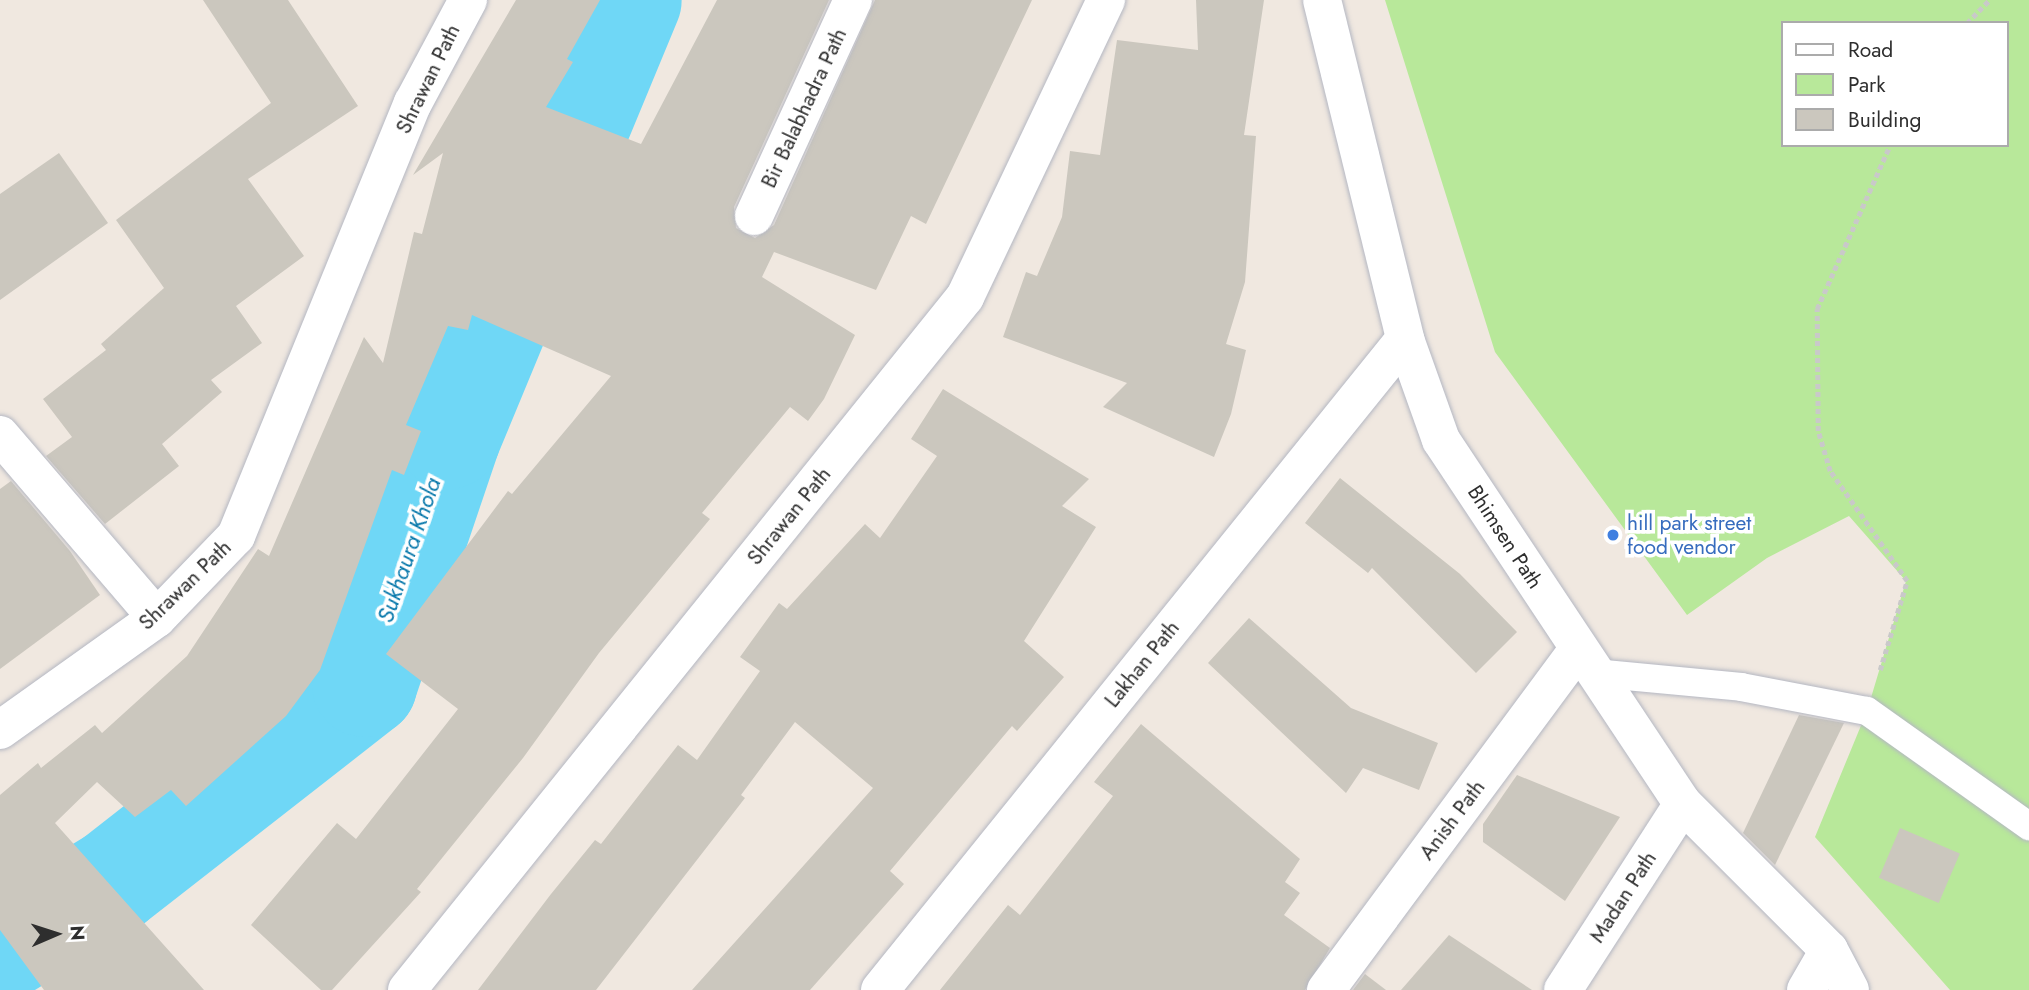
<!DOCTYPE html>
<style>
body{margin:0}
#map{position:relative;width:2029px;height:990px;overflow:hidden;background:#f0e8e0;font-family:Jost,sans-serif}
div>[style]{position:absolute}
.green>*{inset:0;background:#b8e89a}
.river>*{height:105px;margin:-52.5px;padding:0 52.5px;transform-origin:52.5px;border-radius:52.5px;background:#6fd7f6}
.building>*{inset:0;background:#cbc7be;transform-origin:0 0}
.path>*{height:4.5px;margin-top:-2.25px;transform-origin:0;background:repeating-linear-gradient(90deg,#c9c9c9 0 5px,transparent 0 8.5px)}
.roads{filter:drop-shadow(0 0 2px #b4b7c2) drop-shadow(0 0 2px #b4b7c2)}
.service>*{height:28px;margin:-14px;padding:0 14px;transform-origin:14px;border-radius:14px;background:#fff}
.minor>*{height:38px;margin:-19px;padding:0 19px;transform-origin:19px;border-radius:19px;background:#fff}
.tertiary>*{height:38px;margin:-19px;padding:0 19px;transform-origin:19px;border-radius:19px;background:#fff}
.dots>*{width:19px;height:19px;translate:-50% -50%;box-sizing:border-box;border:4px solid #fff;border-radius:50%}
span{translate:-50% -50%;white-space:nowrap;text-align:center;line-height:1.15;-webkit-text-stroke:7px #fff;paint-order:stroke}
.street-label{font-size:21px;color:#2e2e2e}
.shop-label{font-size:21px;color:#366cbe}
.left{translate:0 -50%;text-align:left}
.water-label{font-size:23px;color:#0677aa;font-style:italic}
.legend{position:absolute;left:1781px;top:21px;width:228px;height:126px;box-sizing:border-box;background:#fff;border:2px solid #ababab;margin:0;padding:9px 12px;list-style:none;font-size:21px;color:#2e2e2e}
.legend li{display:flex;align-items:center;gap:14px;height:35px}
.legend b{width:35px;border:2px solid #ababab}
.north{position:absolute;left:21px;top:899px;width:70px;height:70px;-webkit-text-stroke:5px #fff;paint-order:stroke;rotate:87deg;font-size:19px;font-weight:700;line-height:28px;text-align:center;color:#2e2e2e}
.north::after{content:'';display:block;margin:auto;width:24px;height:32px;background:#2e2e2e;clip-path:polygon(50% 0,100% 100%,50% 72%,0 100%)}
</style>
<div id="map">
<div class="green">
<i style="clip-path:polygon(evenodd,1385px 0,2029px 0,2029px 990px,1950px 990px,1815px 837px,1867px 711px,1906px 581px,1849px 516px,1767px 558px,1687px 615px,1495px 352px,1385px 0,1782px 23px,2006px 23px,2006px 145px,1782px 145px,1782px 23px)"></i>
</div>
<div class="river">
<i style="left:0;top:949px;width:131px;rotate:-31.3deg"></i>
<i style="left:112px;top:881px;width:320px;rotate:-38deg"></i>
<i style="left:364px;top:684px;width:262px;rotate:-71.3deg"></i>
<i style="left:448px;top:436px;width:472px;rotate:-67.5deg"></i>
</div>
<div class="building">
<i style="clip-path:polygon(203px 0,288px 0,358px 106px,248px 179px,304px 256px,236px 306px,262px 343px,211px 380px,222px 392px,162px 444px,179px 466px,105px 524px,46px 456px,72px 437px,43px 399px,106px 350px,101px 344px,164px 288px,116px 220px,271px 103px)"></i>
<i style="clip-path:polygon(516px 0,600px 0,567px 59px,573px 62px,546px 107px,641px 144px,717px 0,829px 0,734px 207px,736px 228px,755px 238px,774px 225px,875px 0,1032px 0,926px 224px,911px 216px,876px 290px,774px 252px,762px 277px,855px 335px,824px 399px,808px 421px,790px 407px,702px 513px,710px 519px,599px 653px,523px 758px,417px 889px,421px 892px,332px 990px,321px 990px,251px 925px,337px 823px,356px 839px,458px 709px,386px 654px,508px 491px,512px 494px,611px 376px,472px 315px,468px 330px,448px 326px,406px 425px,421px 431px,404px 475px,392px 470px,320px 670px,286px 716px,186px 806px,171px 790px,135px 817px,97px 782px,55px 823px,204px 990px,44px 990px,0 930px,0 795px,38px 763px,41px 768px,95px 725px,102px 733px,187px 656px,258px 549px,269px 556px,364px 337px,383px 363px,414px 232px,422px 234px,443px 153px,413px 175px)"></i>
<i style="clip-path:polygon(1196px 0,1264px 0,1244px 135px,1256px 136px,1245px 282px,1226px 344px,1246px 350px,1231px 414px,1214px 457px,1103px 407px,1127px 383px,1003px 337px,1026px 272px,1037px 276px,1062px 217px,1070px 151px,1100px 155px,1117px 40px,1198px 50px)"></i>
<i style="clip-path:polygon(59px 153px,108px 223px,0 300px,0 194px)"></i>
<i style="clip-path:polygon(943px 389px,1089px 479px,1062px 506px,1096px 527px,1024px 641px,1064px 677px,1017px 731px,1012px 726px,890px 871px,904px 884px,810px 990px,692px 990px,873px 788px,795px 722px,741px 795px,745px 798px,596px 990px,478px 990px,551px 894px,595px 840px,601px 844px,678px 745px,697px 760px,760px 671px,740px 657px,779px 603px,787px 609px,865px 524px,880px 538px,937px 456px,911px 439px)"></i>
<i style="clip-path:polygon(1340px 478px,1460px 574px,1517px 632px,1476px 673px,1372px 568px,1368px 573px,1305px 523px)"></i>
<i style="clip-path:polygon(11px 481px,70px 551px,100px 595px,0 669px,0 489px)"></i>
<i style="clip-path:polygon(1249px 618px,1351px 708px,1438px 743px,1419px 790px,1363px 768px,1346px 793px,1208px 663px)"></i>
<i style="clip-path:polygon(1799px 715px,1844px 723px,1775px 865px,1743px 833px)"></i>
<i style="clip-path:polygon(1141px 724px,1300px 859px,1285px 882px,1300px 893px,1284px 915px,1330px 948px,1305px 990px,940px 990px,1008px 905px,1020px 915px,1113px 796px,1094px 782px)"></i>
<i style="clip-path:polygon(1517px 775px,1620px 817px,1565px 901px,1483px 842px,1483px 824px)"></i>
<i style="left:1900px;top:828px;width:65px;height:54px;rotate:23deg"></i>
<i style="clip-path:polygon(1449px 935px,1532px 990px,1401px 990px)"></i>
<i style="clip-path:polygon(1365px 974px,1386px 990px,1353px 990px)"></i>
</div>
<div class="path">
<i style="left:1967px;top:23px;width:32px;rotate:-46deg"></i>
<i style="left:1880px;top:670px;width:93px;rotate:-73.1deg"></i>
<i style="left:1907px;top:581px;width:134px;rotate:-125deg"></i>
<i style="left:1830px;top:471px;width:42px;rotate:-106.7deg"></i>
<i style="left:1818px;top:431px;width:122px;rotate:-90.5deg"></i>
<i style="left:1817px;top:309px;width:180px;rotate:-66deg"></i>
</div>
<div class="roads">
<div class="service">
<i style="left:1594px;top:673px;width:148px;rotate:5.4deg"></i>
<i style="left:1741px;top:687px;width:128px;rotate:10.8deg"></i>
<i style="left:1867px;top:711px;width:199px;rotate:35.4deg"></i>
</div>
<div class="minor">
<i style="left:1322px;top:0;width:349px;rotate:76.2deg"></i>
<i style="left:1405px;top:339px;width:107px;rotate:70.4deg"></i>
<i style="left:1441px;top:440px;width:437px;rotate:56.4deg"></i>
<i style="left:1683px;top:804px;width:206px;rotate:45deg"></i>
<i style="left:1829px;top:950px;width:45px;rotate:62.3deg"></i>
<i style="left:754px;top:216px;width:238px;rotate:-65.4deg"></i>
<i style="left:0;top:435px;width:241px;rotate:49.4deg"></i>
<i style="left:0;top:730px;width:193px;rotate:-35.5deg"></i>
<i style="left:157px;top:618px;width:114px;rotate:-46.1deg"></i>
<i style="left:236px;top:536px;width:468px;rotate:-67.8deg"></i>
<i style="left:413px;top:103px;width:117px;rotate:-61.9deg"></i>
<i style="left:880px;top:990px;width:836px;rotate:-51.12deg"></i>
<i style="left:1326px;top:990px;width:423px;rotate:-53.5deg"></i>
<i style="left:1563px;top:990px;width:221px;rotate:-57.2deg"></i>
<i style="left:1806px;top:990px;width:46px;rotate:-60.1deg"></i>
</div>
<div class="tertiary">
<i style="left:407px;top:990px;width:890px;rotate:-51.16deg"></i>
<i style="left:965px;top:297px;width:329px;rotate:-64.6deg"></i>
</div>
</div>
<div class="dots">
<i style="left:1613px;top:535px;background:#3f7fe0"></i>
</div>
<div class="street-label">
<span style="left:428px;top:79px;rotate:-64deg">Shrawan Path</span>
<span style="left:804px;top:108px;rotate:-65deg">Bir Balabhadra Path</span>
<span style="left:789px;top:516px;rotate:-51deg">Shrawan Path</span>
<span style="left:1505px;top:537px;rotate:57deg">Bhimsen Path</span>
<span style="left:185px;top:585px;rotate:-44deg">Shrawan Path</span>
<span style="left:1142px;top:664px;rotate:-51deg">Lakhan Path</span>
<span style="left:1452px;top:820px;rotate:-53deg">Anish Path</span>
<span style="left:1623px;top:897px;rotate:-57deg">Madan Path</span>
</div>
<div class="shop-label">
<span class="left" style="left:1627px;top:535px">hill park street<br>food vendor</span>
</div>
<div class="water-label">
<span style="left:409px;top:550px;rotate:-71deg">Sukhaura Khola</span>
</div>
<ul class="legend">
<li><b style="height:9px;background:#fff"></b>Road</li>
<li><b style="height:19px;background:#b8e89a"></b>Park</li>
<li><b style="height:19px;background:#cbc7be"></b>Building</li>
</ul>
<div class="north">N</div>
</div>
